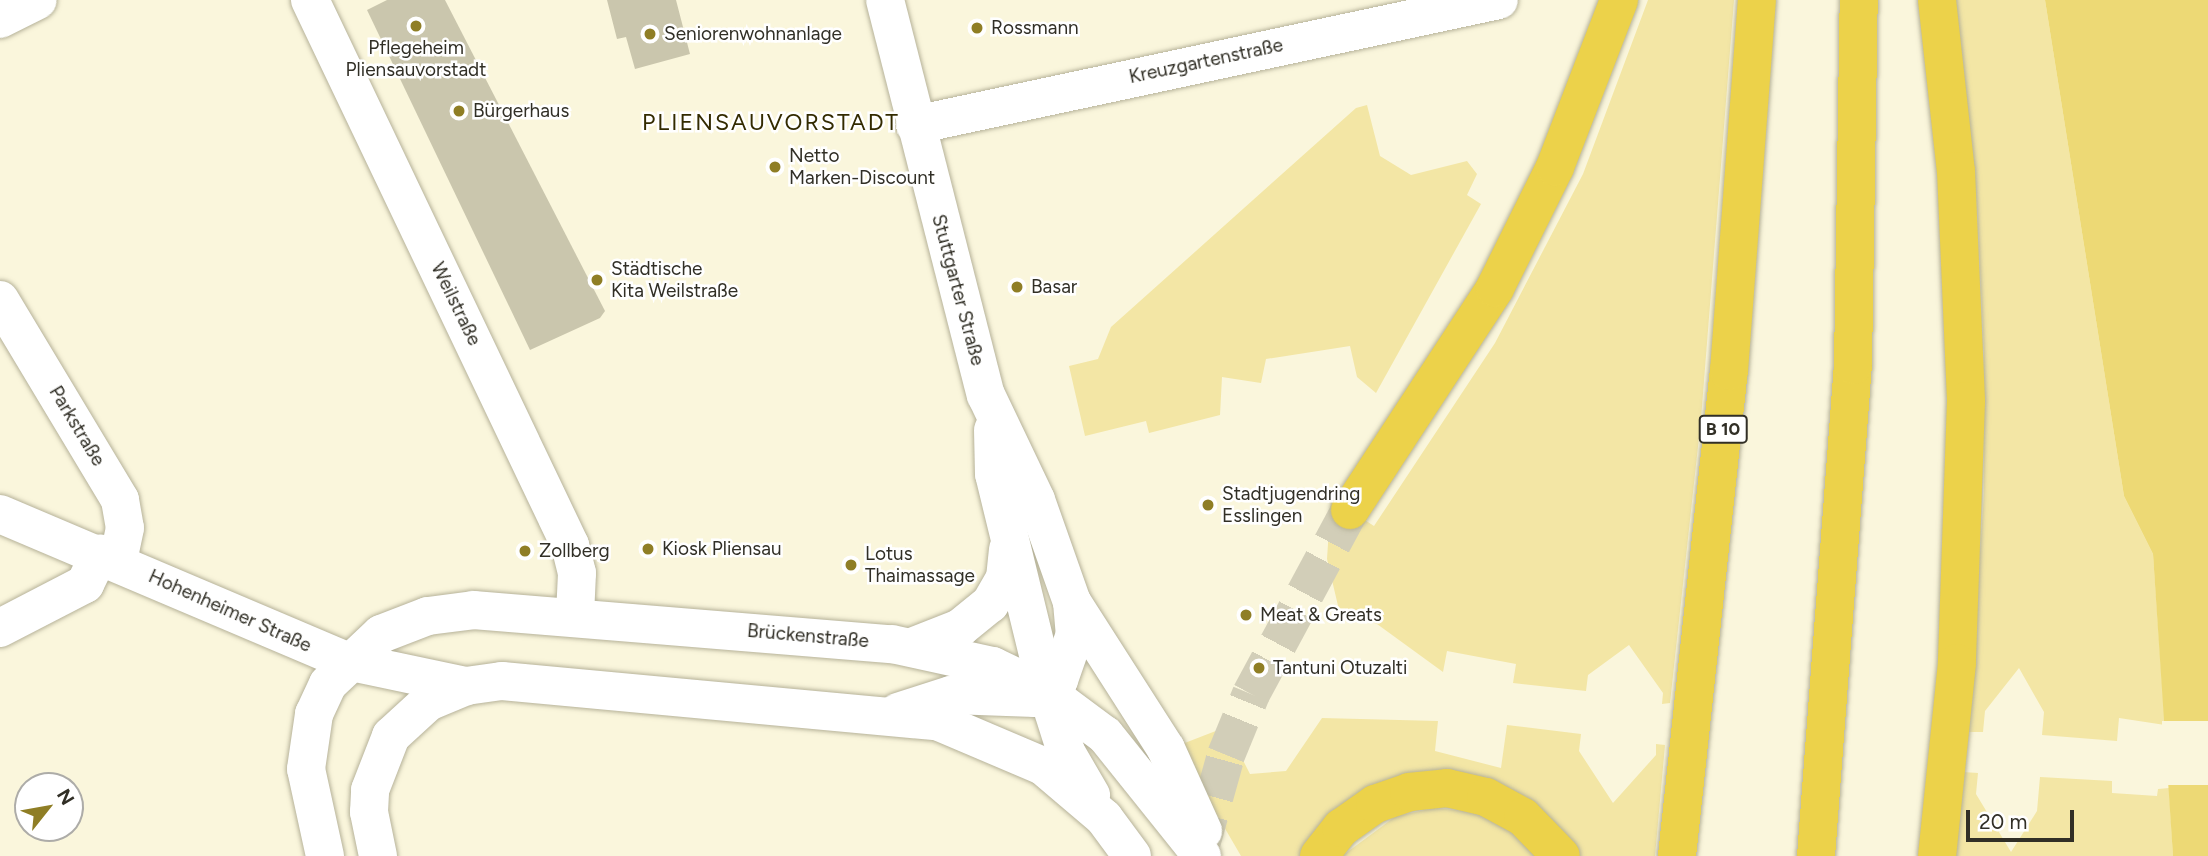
<!DOCTYPE html>
<meta charset="utf-8">
<style>
body{margin:0}
#map{position:relative;width:2208px;height:856px;overflow:hidden;background:#faf6dc;font-family:Figtree,sans-serif}
div>[style]{position:absolute}
.green>*{inset:0;background:#f3e6a5}
.water>*{inset:0;background:#edd975}
.pier>*{inset:0;background:#faf6dc;transform-origin:0 0}
.building>*{inset:0;background:#cac6ad}
.highway-tunnel>*{height:38px;margin-top:-19px;transform-origin:0;background:repeating-linear-gradient(90deg,#d2ceb8 0 38px,transparent 0 57px)}
.roads{filter:drop-shadow(0 0 2px #b6b299) drop-shadow(0 0 2px #b6b299)}
.street>*{height:38px;margin:-19px;padding:0 19px;transform-origin:19px;border-radius:19px;background:#fff}
.secondary>*{height:38px;margin:-19px;padding:0 19px;transform-origin:19px;border-radius:19px;background:#fff}
.highway>*{height:38px;margin:-19px;padding:0 19px;transform-origin:19px;border-radius:19px;background:#ecd24a}
.dots>*{width:19px;height:19px;translate:-50% -50%;box-sizing:border-box;border:4px solid #fff;border-radius:50%}
span{translate:-50% -50%;white-space:nowrap;text-align:center;line-height:1.15;-webkit-text-stroke:5px #fff;paint-order:stroke}
.shield-label span{padding:2px 5px;background:#fff;border:2px solid;border-radius:5px;-webkit-text-stroke-width:0}
.shield-label{font-size:18px;color:#312f26;font-weight:700}
.poi-label{font-size:19px;color:#312f26}
.left{translate:0 -50%;text-align:left}
.street-label{font-size:19px;color:#312f26}
.quarter-label{font-size:23px;color:#332b00;letter-spacing:2px}
.north{position:absolute;left:14px;top:772px;width:70px;height:70px;box-sizing:border-box;background:#fff;border:2px solid #adaca8;border-radius:50%;rotate:59deg;font-size:19px;font-weight:700;line-height:28px;text-align:center;color:#312f26}
.north::after{content:'';display:block;margin:auto;width:24px;height:32px;background:#8f7e25;clip-path:polygon(50% 0,100% 100%,50% 72%,0 100%)}
.scale{position:absolute;left:1966px;top:810px;width:108px;height:32px;box-sizing:border-box;border:4px solid #312f26;border-top:0;padding-left:9px;font-size:21px;line-height:24px;white-space:nowrap;color:#312f26;-webkit-text-stroke:5px #fff;paint-order:stroke}
</style>
<div id="map">
<div class="green">
<i style="clip-path:polygon(1648px 0,1734px 0,1701px 419px,1670px 703px,1662px 704px,1663px 693px,1629px 645px,1588px 675px,1586px 691px,1513px 683px,1516px 664px,1447px 651px,1443px 672px,1377px 624px,1339px 610px,1327px 559px,1331px 498px,1374px 526px,1495px 343px,1583px 174px)"></i>
<i style="clip-path:polygon(1955px 0,2045px 0,2124px 496px,2153px 554px,2165px 725px,2119px 718px,2117px 741px,2042px 735px,2044px 712px,2019px 668px,1985px 711px,1983px 732px,1968px 732px,1984px 494px,1984px 350px,1977px 204px)"></i>
<i style="clip-path:polygon(1367px 105px,1380px 156px,1411px 175px,1467px 161px,1477px 174px,1467px 195px,1481px 204px,1376px 393px,1357px 377px,1350px 346px,1266px 359px,1261px 383px,1222px 377px,1220px 415px,1149px 433px,1146px 421px,1085px 436px,1069px 366px,1098px 359px,1111px 327px,1356px 108px)"></i>
<i style="clip-path:polygon(1322px 718px,1438px 721px,1435px 751px,1501px 768px,1507px 725px,1581px 734px,1579px 751px,1613px 803px,1656px 755px,1656px 744px,1665px 745px,1655px 856px,1580px 856px,1568px 837px,1477px 777px,1302px 856px,1241px 856px,1177px 746px,1226px 727px,1250px 774px,1286px 771px)"></i>
<i style="clip-path:polygon(1963px 772px,1978px 773px,1976px 794px,2011px 852px,2037px 811px,2040px 777px,2112px 781px,2112px 793px,2157px 796px,2158px 789px,2169px 788px,2173px 856px,1954px 856px)"></i>
<i style="clip-path:polygon(1435px 808px,1474px 812px,1515px 832px,1539px 856px,1342px 856px,1396px 816px)"></i>
</div>
<div class="water">
<i style="clip-path:polygon(2045px 0,2208px 0,2208px 856px,2173px 856px,2153px 554px,2124px 496px)"></i>
</div>
<div class="pier">
<i style="left:2208px;top:721px;width:64px;height:46px;rotate:90deg"></i>
</div>
<div class="building">
<i style="clip-path:polygon(387px 0,445px 0,605px 311px,600px 318px,530px 350px,367px 10px)"></i>
<i style="clip-path:polygon(607px 0,676px 0,690px 54px,635px 69px,626px 37px,617px 39px)"></i>
</div>
<div class="highway-tunnel">
<i style="left:1199px;top:852px;width:101px;rotate:-74.4deg"></i>
<i style="left:1226px;top:755px;width:66px;rotate:-67.7deg"></i>
<i style="left:1251px;top:694px;width:209px;rotate:-61.7deg"></i>
</div>
<div class="roads">
<div class="street">
<i style="left:310px;top:0;width:604px;rotate:64.5deg"></i>
<i style="left:570px;top:545px;width:29px;rotate:76deg"></i>
<i style="left:577px;top:573px;width:42px;rotate:92.7deg"></i>
<i style="left:0;top:19px;width:42px;rotate:-26.6deg"></i>
<i style="left:915px;top:125px;width:597px;rotate:-12.08deg"></i>
<i style="left:0;top:300px;width:233px;rotate:59deg"></i>
<i style="left:120px;top:500px;width:28px;rotate:80deg"></i>
<i style="left:125px;top:528px;width:34px;rotate:102deg"></i>
<i style="left:0;top:514px;width:377px;rotate:23deg"></i>
<i style="left:347px;top:661px;width:122px;rotate:11.9deg"></i>
<i style="left:0;top:628px;width:96px;rotate:-27.4deg"></i>
<i style="left:85px;top:584px;width:34px;rotate:-64deg"></i>
</div>
<div class="secondary">
<i style="left:885px;top:0;width:408px;rotate:75.7deg"></i>
<i style="left:986px;top:395px;width:116px;rotate:64.5deg"></i>
<i style="left:1036px;top:500px;width:108px;rotate:70.6deg"></i>
<i style="left:1072px;top:602px;width:32px;rotate:85deg"></i>
<i style="left:1075px;top:634px;width:49px;rotate:109.2deg"></i>
<i style="left:1059px;top:680px;width:30px;rotate:143deg"></i>
<i style="left:1035px;top:698px;width:84px;rotate:-178deg"></i>
<i style="left:951px;top:695px;width:56px;rotate:162.2deg"></i>
<i style="left:993px;top:430px;width:44px;rotate:88.7deg"></i>
<i style="left:994px;top:474px;width:224px;rotate:76.3deg"></i>
<i style="left:1047px;top:692px;width:63px;rotate:72.4deg"></i>
<i style="left:1066px;top:752px;width:50px;rotate:59.8deg"></i>
<i style="left:1072px;top:602px;width:174px;rotate:57.4deg"></i>
<i style="left:1166px;top:749px;width:90px;rotate:65.7deg"></i>
<i style="left:912px;top:647px;width:52px;rotate:-21.6deg"></i>
<i style="left:960px;top:628px;width:38px;rotate:-39deg"></i>
<i style="left:990px;top:604px;width:30px;rotate:-60deg"></i>
<i style="left:1005px;top:578px;width:29px;rotate:-84deg"></i>
<i style="left:325px;top:856px;width:89px;rotate:-102.3deg"></i>
<i style="left:306px;top:769px;width:56px;rotate:-81.7deg"></i>
<i style="left:314px;top:714px;width:33px;rotate:-65deg"></i>
<i style="left:328px;top:684px;width:73px;rotate:-43.3deg"></i>
<i style="left:381px;top:634px;width:50px;rotate:-21deg"></i>
<i style="left:428px;top:616px;width:46px;rotate:-7.4deg"></i>
<i style="left:474px;top:610px;width:419px;rotate:4.7deg"></i>
<i style="left:892px;top:644px;width:103px;rotate:12.3deg"></i>
<i style="left:993px;top:666px;width:60px;rotate:25.7deg"></i>
<i style="left:1047px;top:692px;width:72px;rotate:36.6deg"></i>
<i style="left:1105px;top:735px;width:155px;rotate:51.3deg"></i>
<i style="left:378px;top:856px;width:45px;rotate:-101.6deg"></i>
<i style="left:369px;top:812px;width:22px;rotate:-87deg"></i>
<i style="left:370px;top:790px;width:58px;rotate:-68.7deg"></i>
<i style="left:391px;top:736px;width:50px;rotate:-42.6deg"></i>
<i style="left:428px;top:702px;width:41px;rotate:-22.8deg"></i>
<i style="left:466px;top:686px;width:36px;rotate:-8deg"></i>
<i style="left:502px;top:681px;width:437px;rotate:5.3deg"></i>
<i style="left:937px;top:721px;width:115px;rotate:23deg"></i>
<i style="left:1043px;top:766px;width:80px;rotate:40.4deg"></i>
<i style="left:1104px;top:818px;width:47px;rotate:53.6deg"></i>
</div>
<div class="highway">
<i style="left:1937px;top:0;width:172px;rotate:83.7deg"></i>
<i style="left:1956px;top:171px;width:230px;rotate:87.5deg"></i>
<i style="left:1966px;top:401px;width:262px;rotate:92deg"></i>
<i style="left:1957px;top:663px;width:194px;rotate:95.9deg"></i>
<i style="left:1350px;top:510px;width:265px;rotate:-56.8deg"></i>
<i style="left:1495px;top:288px;width:135px;rotate:-63.6deg"></i>
<i style="left:1555px;top:167px;width:179px;rotate:-69deg"></i>
<i style="left:1319px;top:856px;width:36px;rotate:-52deg"></i>
<i style="left:1341px;top:828px;width:42px;rotate:-35.2deg"></i>
<i style="left:1375px;top:804px;width:36px;rotate:-19deg"></i>
<i style="left:1409px;top:792px;width:38px;rotate:-6deg"></i>
<i style="left:1447px;top:788px;width:40px;rotate:13deg"></i>
<i style="left:1486px;top:797px;width:42px;rotate:28.4deg"></i>
<i style="left:1523px;top:817px;width:54px;rotate:45.7deg"></i>
<i style="left:1677px;top:856px;width:488px;rotate:-83.9deg"></i>
<i style="left:1729px;top:371px;width:372px;rotate:-85.7deg"></i>
<i style="left:1816px;top:856px;width:492px;rotate:-85.7deg"></i>
<i style="left:1853px;top:365px;width:365px;rotate:-89.1deg"></i>
</div>
</div>
<div class="dots">
<i style="left:416px;top:26px;background:#8f7e25"></i>
<i style="left:977px;top:28px;background:#8f7e25"></i>
<i style="left:650px;top:34px;background:#8f7e25"></i>
<i style="left:459px;top:111px;background:#8f7e25"></i>
<i style="left:775px;top:167px;background:#8f7e25"></i>
<i style="left:597px;top:280px;background:#8f7e25"></i>
<i style="left:1017px;top:287px;background:#8f7e25"></i>
<i style="left:1208px;top:505px;background:#8f7e25"></i>
<i style="left:648px;top:549px;background:#8f7e25"></i>
<i style="left:525px;top:551px;background:#8f7e25"></i>
<i style="left:851px;top:565px;background:#8f7e25"></i>
<i style="left:1246px;top:615px;background:#8f7e25"></i>
<i style="left:1259px;top:668px;background:#8f7e25"></i>
</div>
<div class="shield-label">
<span style="left:1723px;top:429px">B 10</span>
</div>
<div class="poi-label">
<span class="left" style="left:991px;top:28px">Rossmann</span>
<span class="left" style="left:664px;top:34px">Seniorenwohnanlage</span>
<span style="left:416px;top:59px">Pflegeheim<br>Pliensauvorstadt</span>
<span class="left" style="left:473px;top:111px">Bürgerhaus</span>
<span class="left" style="left:789px;top:167px">Netto<br>Marken-Discount</span>
<span class="left" style="left:611px;top:280px">Städtische<br>Kita Weilstraße</span>
<span class="left" style="left:1031px;top:287px">Basar</span>
<span class="left" style="left:1222px;top:505px">Stadtjugendring<br>Esslingen</span>
<span class="left" style="left:662px;top:549px">Kiosk Pliensau</span>
<span class="left" style="left:539px;top:551px">Zollberg</span>
<span class="left" style="left:865px;top:565px">Lotus<br>Thaimassage</span>
<span class="left" style="left:1260px;top:615px">Meat &amp; Greats</span>
<span class="left" style="left:1273px;top:668px">Tantuni Otuzalti</span>
</div>
<div class="street-label">
<span style="left:1206px;top:61px;rotate:-12deg">Kreuzgartenstraße</span>
<span style="left:958px;top:290px;rotate:75deg">Stuttgarter Straße</span>
<span style="left:456px;top:304px;rotate:64deg">Weilstraße</span>
<span style="left:77px;top:426px;rotate:59deg">Parkstraße</span>
<span style="left:230px;top:611px;rotate:24deg">Hohenheimer Straße</span>
<span style="left:808px;top:636px;rotate:5deg">Brückenstraße</span>
</div>
<div class="quarter-label">
<span style="left:771px;top:122px">PLIENSAUVORSTADT</span>
</div>
<div class="north">N</div>
<div class="scale">20 m</div>
</div>
